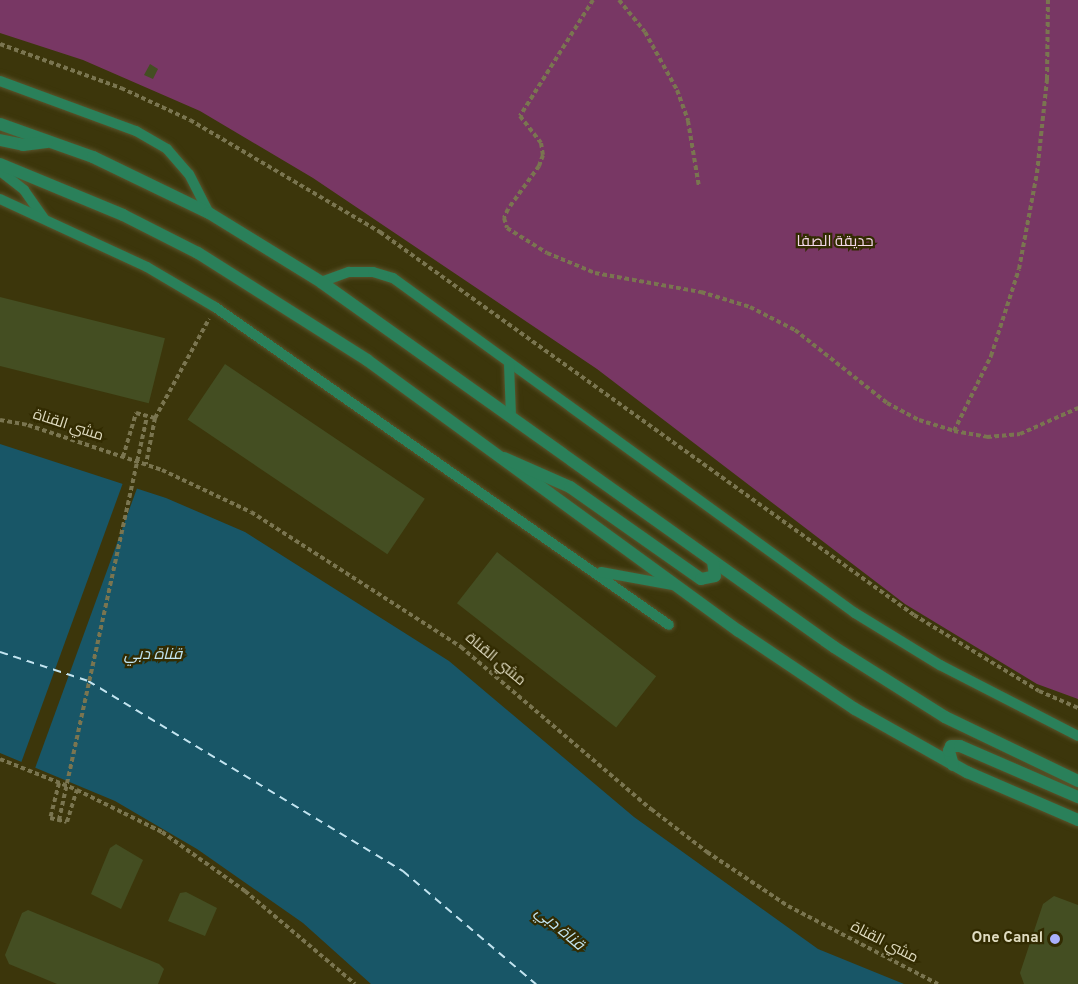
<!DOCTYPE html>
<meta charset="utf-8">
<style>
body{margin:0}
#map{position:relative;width:1078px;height:984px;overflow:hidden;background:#3c360b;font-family:Overpass,Cairo,sans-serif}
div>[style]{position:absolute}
.green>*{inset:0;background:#783764}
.water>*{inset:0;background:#185667}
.pier>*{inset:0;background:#3c360b;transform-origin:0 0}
.ferry>*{height:1.5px;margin-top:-0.75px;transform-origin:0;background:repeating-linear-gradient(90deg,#c2e4f0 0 8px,transparent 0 14px)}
.building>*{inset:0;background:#444e22;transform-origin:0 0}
.path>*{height:4px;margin-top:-2px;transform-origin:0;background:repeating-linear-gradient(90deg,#7a7550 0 4.5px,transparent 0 7.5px)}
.roads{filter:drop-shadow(0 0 2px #5a542c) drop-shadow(0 0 2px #5a542c)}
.service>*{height:10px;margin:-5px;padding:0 5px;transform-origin:5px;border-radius:5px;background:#2a805a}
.minor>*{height:12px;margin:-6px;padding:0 6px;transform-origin:6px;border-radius:6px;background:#2a805a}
.path-bridge>*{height:4px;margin-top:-2px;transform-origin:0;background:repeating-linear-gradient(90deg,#7a7550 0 4.5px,transparent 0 7.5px)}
.dots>*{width:16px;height:16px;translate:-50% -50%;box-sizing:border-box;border:3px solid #322b01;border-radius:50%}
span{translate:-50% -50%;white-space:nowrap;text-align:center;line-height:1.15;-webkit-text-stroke:4.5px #322b01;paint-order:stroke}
.park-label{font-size:15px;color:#f4d7e9}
.street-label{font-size:15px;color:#e0dcc1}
.poi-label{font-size:15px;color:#e0dcc1;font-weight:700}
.right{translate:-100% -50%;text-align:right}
.water-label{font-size:16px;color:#c2e4f0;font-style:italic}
</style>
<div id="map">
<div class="green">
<i style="clip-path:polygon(0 0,1078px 0,1078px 699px,1037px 684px,905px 604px,597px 369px,313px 178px,200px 111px,83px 60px,0 33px)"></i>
</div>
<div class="water">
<i style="clip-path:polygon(0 444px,166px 498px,245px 532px,449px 661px,634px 817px,818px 949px,904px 984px,371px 984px,303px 923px,197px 849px,115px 801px,0 753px)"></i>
</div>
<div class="pier">
<i style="left:124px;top:480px;width:15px;height:309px;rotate:20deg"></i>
</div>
<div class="ferry">
<i style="left:0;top:652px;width:93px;rotate:18.2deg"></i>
<i style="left:88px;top:681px;width:368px;rotate:31.1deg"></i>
<i style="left:403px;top:871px;width:175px;rotate:40.4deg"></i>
</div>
<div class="building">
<i style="clip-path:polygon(150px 64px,158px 69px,153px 79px,144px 75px)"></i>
<i style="left:0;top:297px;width:170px;height:67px;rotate:14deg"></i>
<i style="left:225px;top:364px;width:241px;height:67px;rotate:34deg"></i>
<i style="left:497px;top:552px;width:202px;height:65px;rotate:38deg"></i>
<i style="clip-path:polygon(116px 844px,143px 860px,121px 909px,91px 894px,110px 848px)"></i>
<i style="clip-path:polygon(186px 892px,217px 908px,205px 936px,168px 921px,180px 893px)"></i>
<i style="clip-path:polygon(1054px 896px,1078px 905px,1078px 984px,1024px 984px,1020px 973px,1043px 904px)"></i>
<i style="clip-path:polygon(28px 910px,159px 964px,164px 969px,158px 984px,57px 984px,9px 964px,5px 955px,22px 913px)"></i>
</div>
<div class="path">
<i style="left:593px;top:0;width:137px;rotate:122.2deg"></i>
<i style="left:520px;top:116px;width:34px;rotate:52deg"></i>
<i style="left:541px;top:143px;width:12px;rotate:81deg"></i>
<i style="left:543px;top:155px;width:12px;rotate:110deg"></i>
<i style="left:539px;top:166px;width:53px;rotate:125.8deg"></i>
<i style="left:508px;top:209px;width:10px;rotate:114deg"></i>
<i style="left:504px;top:218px;width:10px;rotate:73deg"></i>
<i style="left:507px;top:228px;width:47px;rotate:32deg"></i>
<i style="left:547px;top:253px;width:52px;rotate:22.6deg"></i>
<i style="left:595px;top:273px;width:108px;rotate:10.2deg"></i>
<i style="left:701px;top:292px;width:51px;rotate:17deg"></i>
<i style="left:750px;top:307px;width:51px;rotate:27.1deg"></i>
<i style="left:795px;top:330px;width:117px;rotate:38.4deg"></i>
<i style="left:887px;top:403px;width:36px;rotate:28deg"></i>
<i style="left:919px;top:420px;width:37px;rotate:17deg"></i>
<i style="left:954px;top:431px;width:34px;rotate:10deg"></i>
<i style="left:987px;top:437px;width:33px;rotate:-5deg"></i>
<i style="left:1020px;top:434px;width:64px;rotate:-24.1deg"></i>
<i style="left:619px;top:0;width:41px;rotate:50.9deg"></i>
<i style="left:645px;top:32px;width:66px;rotate:61.1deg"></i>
<i style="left:677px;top:90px;width:33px;rotate:70deg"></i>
<i style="left:688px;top:121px;width:67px;rotate:80.5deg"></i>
<i style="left:0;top:44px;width:129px;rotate:20deg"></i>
<i style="left:121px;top:88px;width:76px;rotate:24.9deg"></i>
<i style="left:190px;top:120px;width:221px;rotate:30.5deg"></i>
<i style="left:380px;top:232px;width:657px;rotate:35.65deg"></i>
<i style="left:914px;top:615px;width:146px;rotate:31.3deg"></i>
<i style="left:1039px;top:691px;width:43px;rotate:23.6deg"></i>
<i style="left:155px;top:418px;width:113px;rotate:-61.4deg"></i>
<i style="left:0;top:420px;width:28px;rotate:10deg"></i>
<i style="left:28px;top:425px;width:141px;rotate:18.6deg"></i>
<i style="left:162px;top:470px;width:98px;rotate:25.3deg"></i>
<i style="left:251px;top:512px;width:250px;rotate:32.7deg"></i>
<i style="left:461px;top:647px;width:250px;rotate:40.5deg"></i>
<i style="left:651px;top:809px;width:71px;rotate:37.5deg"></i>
<i style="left:707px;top:852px;width:97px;rotate:33.7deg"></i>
<i style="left:788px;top:906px;width:169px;rotate:27.5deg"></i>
<i style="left:954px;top:431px;width:84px;rotate:-63.7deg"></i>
<i style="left:991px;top:356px;width:91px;rotate:-72.2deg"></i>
<i style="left:1019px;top:269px;width:98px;rotate:-79.4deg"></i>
<i style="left:1037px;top:173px;width:95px;rotate:-83.9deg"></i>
<i style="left:1047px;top:79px;width:79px;rotate:-89.3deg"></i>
<i style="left:123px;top:457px;width:46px;rotate:-73.5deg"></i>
<i style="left:136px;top:413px;width:20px;rotate:15deg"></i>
<i style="left:155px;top:418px;width:47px;rotate:101.1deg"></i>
<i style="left:0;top:759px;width:83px;rotate:21.9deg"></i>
<i style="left:77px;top:790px;width:95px;rotate:26.3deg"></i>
<i style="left:162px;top:832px;width:102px;rotate:35.4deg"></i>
<i style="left:245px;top:891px;width:144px;rotate:40.2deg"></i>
<i style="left:59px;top:783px;width:36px;rotate:104deg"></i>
<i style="left:50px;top:818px;width:17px;rotate:13deg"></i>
<i style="left:67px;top:822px;width:34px;rotate:-73deg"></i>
</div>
<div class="roads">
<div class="service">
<i style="left:0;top:81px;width:145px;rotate:20.2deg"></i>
<i style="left:136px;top:131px;width:36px;rotate:30deg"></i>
<i style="left:167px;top:149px;width:33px;rotate:49deg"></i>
<i style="left:189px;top:174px;width:44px;rotate:62.9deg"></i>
<i style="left:0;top:171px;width:31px;rotate:38deg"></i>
<i style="left:24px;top:190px;width:35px;rotate:55deg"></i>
<i style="left:0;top:199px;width:162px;rotate:24.8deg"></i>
<i style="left:147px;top:267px;width:79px;rotate:30.5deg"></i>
<i style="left:215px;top:307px;width:554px;rotate:35.01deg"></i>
<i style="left:321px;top:282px;width:30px;rotate:-20deg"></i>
<i style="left:349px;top:272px;width:24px"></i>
<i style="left:373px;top:272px;width:21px;rotate:17deg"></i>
<i style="left:393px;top:278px;width:571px;rotate:35.95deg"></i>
<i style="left:855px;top:613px;width:100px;rotate:31.5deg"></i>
<i style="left:940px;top:665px;width:155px;rotate:27.2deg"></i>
<i style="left:509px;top:364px;width:51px;rotate:87.8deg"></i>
<i style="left:601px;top:572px;width:77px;rotate:10.4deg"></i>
</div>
<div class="minor">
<i style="left:0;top:124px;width:99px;rotate:19.5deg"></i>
<i style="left:93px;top:157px;width:129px;rotate:25.8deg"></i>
<i style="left:209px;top:213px;width:132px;rotate:31.6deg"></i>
<i style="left:321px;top:282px;width:630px;rotate:35.43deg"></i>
<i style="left:834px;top:647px;width:131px;rotate:32.2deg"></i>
<i style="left:945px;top:717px;width:148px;rotate:25.7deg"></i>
<i style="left:0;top:140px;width:24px;rotate:12deg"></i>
<i style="left:23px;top:145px;width:24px;rotate:-7deg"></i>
<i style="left:0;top:164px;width:133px;rotate:22.5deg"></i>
<i style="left:123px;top:215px;width:84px;rotate:26.9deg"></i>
<i style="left:198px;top:253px;width:200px;rotate:32.3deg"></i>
<i style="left:367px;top:360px;width:460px;rotate:36.1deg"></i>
<i style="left:739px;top:631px;width:140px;rotate:33.9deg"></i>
<i style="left:855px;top:709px;width:129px;rotate:29.4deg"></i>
<i style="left:967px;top:772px;width:121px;rotate:23.4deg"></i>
<i style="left:504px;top:458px;width:72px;rotate:23.7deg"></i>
<i style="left:570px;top:487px;width:160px;rotate:35.1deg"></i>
<i style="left:701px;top:579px;width:14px;rotate:-12deg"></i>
<i style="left:715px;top:576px;width:14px;rotate:-98deg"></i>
<i style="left:953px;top:765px;width:15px;rotate:-106deg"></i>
<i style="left:949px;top:751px;width:5px;rotate:-68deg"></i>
<i style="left:951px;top:746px;width:9px"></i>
<i style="left:960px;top:746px;width:129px;rotate:23.4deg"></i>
</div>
</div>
<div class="path-bridge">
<i style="left:59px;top:820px;width:413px;rotate:-77.7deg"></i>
</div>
<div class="dots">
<i style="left:1055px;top:939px;background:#aab0fb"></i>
</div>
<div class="park-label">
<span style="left:835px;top:243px">حديقة الصفا</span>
</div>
<div class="street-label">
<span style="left:68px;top:426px;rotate:18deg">مشي القناة</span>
<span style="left:495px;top:660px;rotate:40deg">مشي القناة</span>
<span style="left:884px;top:943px;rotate:27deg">مشي القناة</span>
</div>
<div class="poi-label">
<span class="right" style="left:1043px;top:939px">One Canal</span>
</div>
<div class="water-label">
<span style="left:153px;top:655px">قناة دبي</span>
<span style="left:559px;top:929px;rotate:40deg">قناة دبي</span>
</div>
</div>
